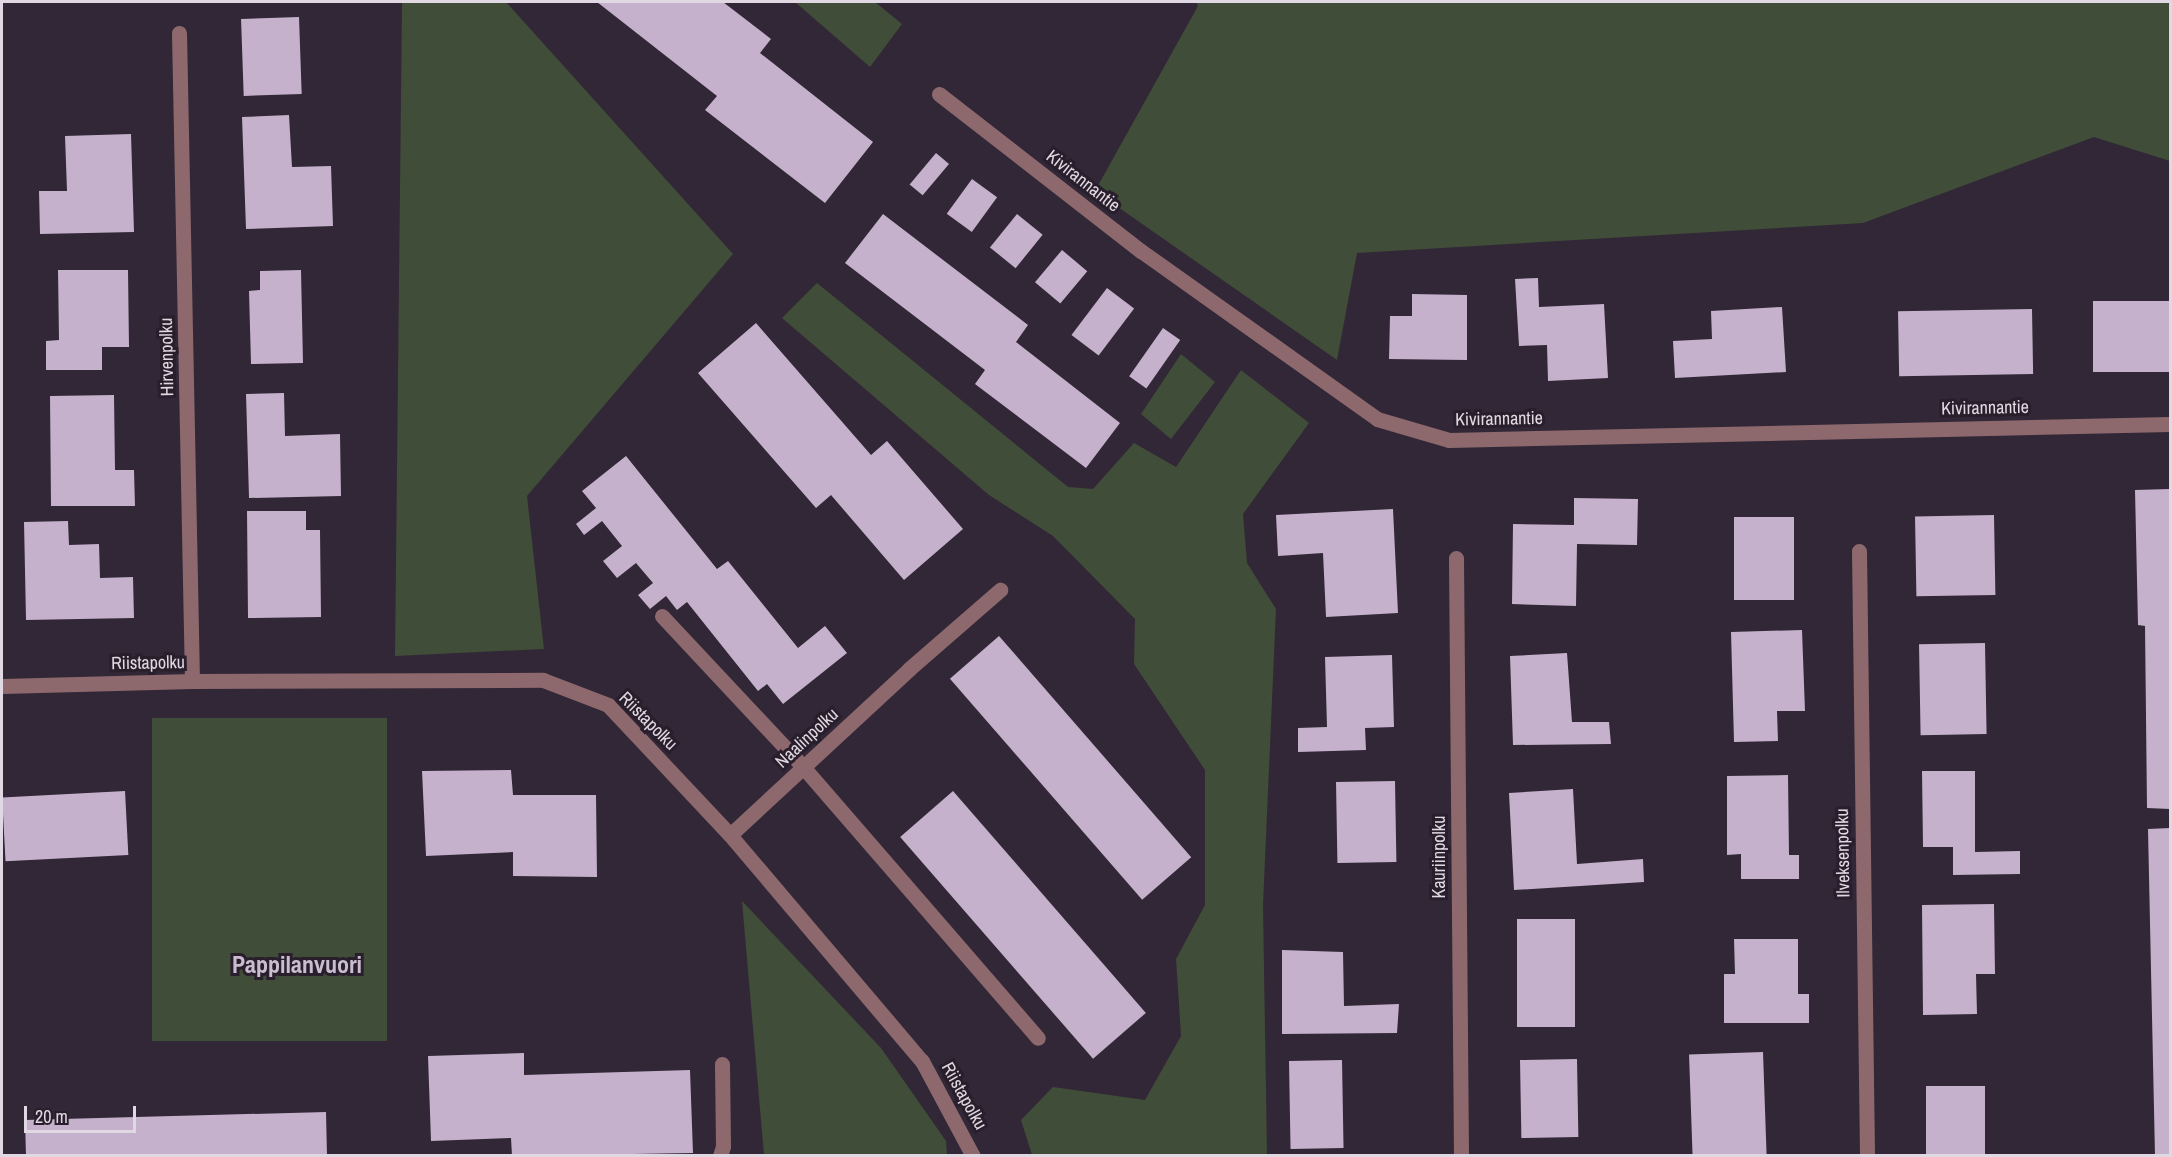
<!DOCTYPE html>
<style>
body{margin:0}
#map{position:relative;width:2172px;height:1157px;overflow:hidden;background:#322736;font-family:"Archivo Narrow",sans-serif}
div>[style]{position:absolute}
.green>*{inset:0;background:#404d39;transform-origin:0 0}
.building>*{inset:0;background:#c5b1cc;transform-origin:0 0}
.minor>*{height:15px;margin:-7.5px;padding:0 7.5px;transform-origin:7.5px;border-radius:7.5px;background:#8d696e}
span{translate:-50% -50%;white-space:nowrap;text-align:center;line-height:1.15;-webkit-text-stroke:6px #281e2c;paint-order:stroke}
.street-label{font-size:18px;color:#e0d8e2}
.district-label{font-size:24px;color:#cbbdd0;font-weight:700}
.frame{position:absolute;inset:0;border:3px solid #e0d8e2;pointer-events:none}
.scale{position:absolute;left:24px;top:1106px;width:112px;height:27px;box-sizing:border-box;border:3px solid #e0d8e2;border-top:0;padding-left:8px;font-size:18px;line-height:21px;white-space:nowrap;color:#e0d8e2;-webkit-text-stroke:4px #281e2c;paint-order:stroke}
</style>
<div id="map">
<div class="green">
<i style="clip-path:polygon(402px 2px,506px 2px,733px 254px,527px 496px,544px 649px,395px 656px)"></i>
<i style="clip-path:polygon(795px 2px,875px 2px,902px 24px,870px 67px)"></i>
<i style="clip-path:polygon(1196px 2px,2170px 2px,2170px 161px,2094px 137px,1863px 223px,1357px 253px,1337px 360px,1095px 191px,1198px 6px)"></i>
<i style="clip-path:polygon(817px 283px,1068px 487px,1093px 489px,1134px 443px,1176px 467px,1241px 370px,1309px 423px,1243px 514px,1247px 563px,1276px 609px,1263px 905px,1267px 1155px,1032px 1155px,1021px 1120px,1053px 1087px,1145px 1100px,1181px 1036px,1176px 959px,1205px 905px,1205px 770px,1134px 664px,1135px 619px,1053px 536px,989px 495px,782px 318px)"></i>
<i style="clip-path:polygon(1181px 354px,1215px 382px,1171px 439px,1141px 414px)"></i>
<i style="left:387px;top:718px;width:323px;height:235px;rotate:90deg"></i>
<i style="clip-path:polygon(742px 901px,881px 1048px,946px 1141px,947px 1155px,764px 1155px)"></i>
</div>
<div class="building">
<i style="clip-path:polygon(597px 2px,723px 2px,771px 39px,760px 53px,873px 142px,825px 203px,705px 110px,717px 96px)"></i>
<i style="left:299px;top:17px;width:77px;height:58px;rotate:88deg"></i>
<i style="clip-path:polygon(289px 115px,292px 167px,331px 166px,333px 226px,246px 229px,242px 117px)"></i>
<i style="clip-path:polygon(131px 134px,134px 232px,40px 234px,39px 191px,67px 191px,65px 136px)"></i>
<i style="left:936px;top:153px;width:17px;height:41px;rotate:40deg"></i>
<i style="left:972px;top:179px;width:31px;height:43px;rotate:36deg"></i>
<i style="clip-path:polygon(883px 214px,1028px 325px,1016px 342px,1120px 423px,1086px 468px,975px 384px,985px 370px,845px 263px)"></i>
<i style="left:1017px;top:214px;width:33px;height:43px;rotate:39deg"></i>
<i style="left:1062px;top:250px;width:33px;height:42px;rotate:40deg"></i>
<i style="clip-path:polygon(58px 270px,128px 270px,129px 347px,102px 347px,102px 370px,46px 370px,46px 341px,59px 340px)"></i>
<i style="clip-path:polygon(301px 270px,303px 363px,251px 364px,249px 291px,260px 290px,260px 271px)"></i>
<i style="clip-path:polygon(1538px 278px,1539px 307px,1604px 304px,1608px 378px,1548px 381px,1547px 345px,1519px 346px,1515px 279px)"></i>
<i style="left:1107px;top:288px;width:34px;height:59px;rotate:37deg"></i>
<i style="clip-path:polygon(1412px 294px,1467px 295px,1467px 360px,1389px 359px,1390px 316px,1412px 316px)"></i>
<i style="left:2170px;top:301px;width:71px;height:77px;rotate:90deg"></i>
<i style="clip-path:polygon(1782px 307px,1786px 372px,1675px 378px,1673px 341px,1712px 339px,1711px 311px)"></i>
<i style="left:2032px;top:309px;width:65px;height:134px;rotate:89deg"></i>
<i style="clip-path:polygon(756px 323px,871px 455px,887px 441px,963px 529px,904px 580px,831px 495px,816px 508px,698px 373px)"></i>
<i style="left:1163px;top:328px;width:21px;height:59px;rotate:35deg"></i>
<i style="clip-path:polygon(284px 393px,285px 436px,340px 434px,341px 496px,249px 498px,246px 394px)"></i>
<i style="clip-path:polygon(114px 395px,115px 470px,134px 470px,135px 506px,51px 506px,50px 396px)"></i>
<i style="clip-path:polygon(626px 456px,717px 569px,728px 561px,798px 648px,825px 626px,847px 653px,783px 704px,767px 684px,758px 691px,687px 602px,677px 610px,666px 596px,650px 609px,638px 595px,653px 583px,636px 563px,617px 578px,603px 561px,622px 546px,602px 521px,584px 535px,576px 524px,596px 508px,582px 491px)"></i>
<i style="clip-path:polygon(2170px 489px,2170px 809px,2147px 808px,2145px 626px,2138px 625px,2135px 490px)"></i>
<i style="clip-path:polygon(1574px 498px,1638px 499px,1637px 545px,1577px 544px,1576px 606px,1512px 604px,1513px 524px,1574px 525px)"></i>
<i style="clip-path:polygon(1393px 509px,1398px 613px,1326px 617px,1323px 553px,1278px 556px,1276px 515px)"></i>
<i style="clip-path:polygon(247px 511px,306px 511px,306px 530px,320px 530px,321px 617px,248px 618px)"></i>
<i style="left:1994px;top:515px;width:80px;height:79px;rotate:89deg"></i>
<i style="left:1734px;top:517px;width:60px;height:83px"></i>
<i style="clip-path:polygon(68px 521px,69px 545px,99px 544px,100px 578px,133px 577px,134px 618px,26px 620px,24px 522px)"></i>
<i style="clip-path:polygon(1802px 630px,1805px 711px,1777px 711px,1778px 741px,1734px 742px,1731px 632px)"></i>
<i style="left:999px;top:636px;width:293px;height:65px;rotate:49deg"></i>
<i style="left:1985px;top:643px;width:91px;height:66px;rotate:89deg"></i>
<i style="clip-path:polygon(1567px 653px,1572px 722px,1609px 722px,1611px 744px,1513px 745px,1510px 656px)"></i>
<i style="clip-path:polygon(1392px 655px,1394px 727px,1365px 728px,1366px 750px,1298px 752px,1298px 728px,1327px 727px,1325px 657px)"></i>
<i style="clip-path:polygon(511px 770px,513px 795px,596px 795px,597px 877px,513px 876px,513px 852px,426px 856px,422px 771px)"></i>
<i style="clip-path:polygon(1922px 771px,1975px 771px,1975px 852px,2020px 851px,2020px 874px,1953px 875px,1953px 847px,1923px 847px)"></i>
<i style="clip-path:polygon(1788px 775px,1789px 855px,1799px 855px,1799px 879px,1741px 879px,1741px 854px,1727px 855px,1727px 776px)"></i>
<i style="left:1395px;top:781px;width:81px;height:59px;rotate:89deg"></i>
<i style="clip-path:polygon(1573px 789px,1577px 864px,1643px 859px,1644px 882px,1514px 890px,1509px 793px)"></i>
<i style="left:125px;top:791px;width:64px;height:123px;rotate:87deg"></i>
<i style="left:953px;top:791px;width:294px;height:70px;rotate:49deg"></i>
<i style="clip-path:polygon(2170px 828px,2170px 1156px,2155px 1156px,2148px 829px)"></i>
<i style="clip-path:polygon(1994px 904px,1995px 974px,1976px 974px,1977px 1014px,1923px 1015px,1922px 905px)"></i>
<i style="left:1517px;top:919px;width:58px;height:108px"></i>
<i style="clip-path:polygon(1734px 939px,1798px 939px,1798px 994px,1809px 994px,1809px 1023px,1724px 1023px,1724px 974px,1735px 974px)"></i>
<i style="clip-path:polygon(1282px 950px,1343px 952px,1344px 1006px,1399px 1004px,1397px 1033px,1282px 1034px)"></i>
<i style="left:1763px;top:1052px;width:104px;height:74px;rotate:88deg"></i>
<i style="clip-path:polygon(524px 1053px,524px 1075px,690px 1070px,693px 1153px,512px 1156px,511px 1138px,431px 1141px,428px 1056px)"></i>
<i style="left:1577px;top:1059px;width:78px;height:57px;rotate:89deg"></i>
<i style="left:1342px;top:1060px;width:88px;height:53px;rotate:89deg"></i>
<i style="left:1926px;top:1086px;width:59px;height:69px"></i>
<i style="clip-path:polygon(326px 1112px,327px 1156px,26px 1156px,25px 1120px)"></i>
</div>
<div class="minor">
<i style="left:179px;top:33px;width:648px;rotate:88.85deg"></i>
<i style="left:939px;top:94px;width:256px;rotate:37.9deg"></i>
<i style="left:1141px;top:251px;width:290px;rotate:35.4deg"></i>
<i style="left:1377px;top:419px;width:75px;rotate:16.3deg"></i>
<i style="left:1449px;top:440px;width:721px;rotate:-1.27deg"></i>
<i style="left:1859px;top:551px;width:605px;rotate:89.24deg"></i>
<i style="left:1456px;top:558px;width:598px;rotate:89.52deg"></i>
<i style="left:662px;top:616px;width:208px;rotate:46.9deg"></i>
<i style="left:804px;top:768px;width:357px;rotate:49.1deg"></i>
<i style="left:2px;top:686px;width:190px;rotate:-1.5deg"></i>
<i style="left:192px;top:681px;width:351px;rotate:-0.2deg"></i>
<i style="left:543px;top:680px;width:70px;rotate:21deg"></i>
<i style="left:608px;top:705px;width:178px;rotate:46.8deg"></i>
<i style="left:730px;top:835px;width:297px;rotate:49.7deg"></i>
<i style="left:922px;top:1061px;width:108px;rotate:61.8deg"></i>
<i style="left:730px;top:835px;width:244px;rotate:-42.8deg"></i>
<i style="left:909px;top:669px;width:121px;rotate:-41deg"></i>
<i style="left:720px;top:1156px;width:10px;rotate:-73deg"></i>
<i style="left:723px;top:1146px;width:82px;rotate:-90.7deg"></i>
</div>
<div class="street-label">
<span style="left:1083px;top:181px;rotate:38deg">Kivirannantie</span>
<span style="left:167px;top:357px;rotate:-91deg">Hirvenpolku</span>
<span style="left:1985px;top:408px;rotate:-1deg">Kivirannantie</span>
<span style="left:1499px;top:419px;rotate:-1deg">Kivirannantie</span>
<span style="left:148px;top:663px;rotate:-1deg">Riistapolku</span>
<span style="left:648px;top:721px;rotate:45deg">Riistapolku</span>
<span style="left:807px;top:738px;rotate:-43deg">Naalinpolku</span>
<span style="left:1843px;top:853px;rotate:-91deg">Ilveksenpolku</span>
<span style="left:1439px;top:857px;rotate:-90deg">Kauriinpolku</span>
<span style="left:964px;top:1096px;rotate:61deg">Riistapolku</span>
</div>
<div class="district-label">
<span style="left:297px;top:965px">Pappilanvuori</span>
</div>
<div class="frame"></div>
<div class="scale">20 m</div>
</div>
